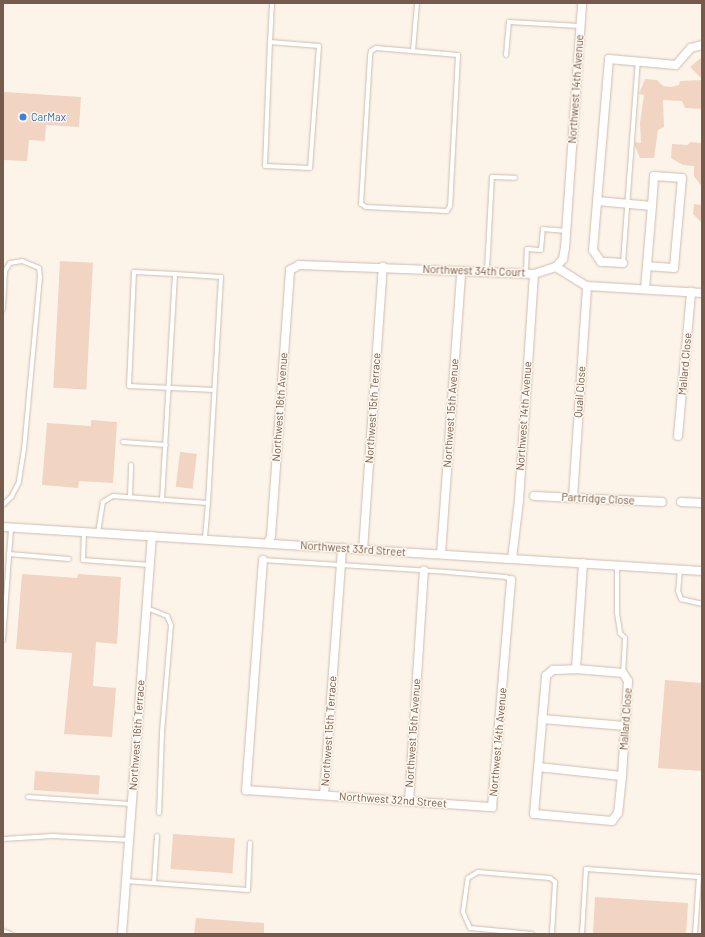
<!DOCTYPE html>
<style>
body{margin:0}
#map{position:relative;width:705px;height:937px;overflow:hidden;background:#fcf4e9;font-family:Barlow,sans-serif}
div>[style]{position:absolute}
.building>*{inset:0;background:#f1d4c1;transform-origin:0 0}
.roads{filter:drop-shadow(0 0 1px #cebcae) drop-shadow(0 0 1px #cebcae)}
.lane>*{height:4px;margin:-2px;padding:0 2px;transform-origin:2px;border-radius:2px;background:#fff}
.street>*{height:8px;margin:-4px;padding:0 4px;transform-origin:4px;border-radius:4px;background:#fff}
.dots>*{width:11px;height:11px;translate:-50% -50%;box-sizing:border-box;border:2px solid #fff8ef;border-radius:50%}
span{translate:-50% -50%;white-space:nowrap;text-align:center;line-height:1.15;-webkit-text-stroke:3px #fff8ef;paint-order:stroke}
.street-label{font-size:11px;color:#765b4c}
.shop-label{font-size:11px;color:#366cbe}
.left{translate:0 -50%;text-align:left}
.frame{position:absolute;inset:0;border:4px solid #765b4c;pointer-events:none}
</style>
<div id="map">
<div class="building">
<i style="clip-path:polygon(702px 57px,702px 79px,690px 67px)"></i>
<i style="clip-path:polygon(645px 79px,657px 80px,663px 86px,671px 87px,679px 85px,680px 81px,702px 80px,702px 109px,685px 108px,682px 101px,663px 100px,664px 127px,658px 130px,654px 158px,640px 158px,635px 146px,635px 142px,641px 143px,640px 123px,644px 95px,639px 94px)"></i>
<i style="clip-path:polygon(4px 92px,81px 97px,79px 127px,46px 125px,45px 141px,29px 140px,27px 161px,3px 160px)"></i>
<i style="clip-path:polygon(691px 142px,702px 143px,702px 187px,694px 176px,694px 166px,683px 165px,671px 158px,672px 144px,687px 145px)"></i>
<i style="clip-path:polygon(694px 204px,702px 205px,702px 223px,693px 214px)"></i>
<i style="left:60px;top:261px;width:33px;height:127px;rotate:3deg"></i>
<i style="clip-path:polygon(91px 420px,117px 422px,113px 483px,79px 481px,78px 488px,42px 485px,47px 423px,91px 426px)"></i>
<i style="left:180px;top:452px;width:17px;height:35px;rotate:7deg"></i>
<i style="clip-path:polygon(22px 574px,77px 578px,78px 574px,121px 577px,117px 644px,96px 642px,93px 686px,116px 688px,112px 737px,64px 734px,72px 653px,16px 649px)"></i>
<i style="clip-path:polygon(665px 680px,702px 683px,702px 771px,658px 768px)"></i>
<i style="left:35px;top:771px;width:65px;height:19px;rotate:4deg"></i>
<i style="left:173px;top:834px;width:62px;height:35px;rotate:4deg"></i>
<i style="clip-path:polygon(595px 897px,688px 903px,686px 934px,593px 934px)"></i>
<i style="clip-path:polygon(196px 918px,264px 923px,264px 934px,194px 934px)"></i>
</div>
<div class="roads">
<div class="lane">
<i style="left:270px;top:42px;width:49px;rotate:4.7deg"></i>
<i style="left:319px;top:46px;width:122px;rotate:94.2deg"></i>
<i style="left:310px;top:168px;width:45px;rotate:-177.5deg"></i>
<i style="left:265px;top:166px;width:124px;rotate:-87.7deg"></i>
<i style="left:270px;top:42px;width:39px;rotate:-87deg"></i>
<i style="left:376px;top:48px;width:82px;rotate:4.9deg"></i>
<i style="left:458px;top:55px;width:151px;rotate:93deg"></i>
<i style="left:450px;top:206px;width:6px;rotate:121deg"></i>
<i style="left:447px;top:211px;width:81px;rotate:-177.2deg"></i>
<i style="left:366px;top:207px;width:6px;rotate:-149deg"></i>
<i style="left:361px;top:204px;width:148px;rotate:-86.5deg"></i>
<i style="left:370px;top:56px;width:5px;rotate:-79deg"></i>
<i style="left:371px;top:51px;width:6px;rotate:-31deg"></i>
<i style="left:413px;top:51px;width:48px;rotate:-85.2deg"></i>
<i style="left:506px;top:55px;width:33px;rotate:-85deg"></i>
<i style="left:509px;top:22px;width:71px;rotate:3.2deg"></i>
<i style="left:623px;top:263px;width:203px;rotate:-85.8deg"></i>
<i style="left:487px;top:271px;width:94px;rotate:-87deg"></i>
<i style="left:492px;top:177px;width:23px;rotate:2deg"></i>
<i style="left:526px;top:273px;width:24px;rotate:-88deg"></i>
<i style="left:527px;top:249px;width:14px;rotate:4deg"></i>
<i style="left:541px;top:250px;width:21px;rotate:-85deg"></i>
<i style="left:543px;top:229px;width:23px;rotate:5deg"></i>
<i style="left:175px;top:274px;width:41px;rotate:-177.2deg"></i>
<i style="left:134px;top:272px;width:114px;rotate:92.5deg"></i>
<i style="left:129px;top:386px;width:85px;rotate:2.7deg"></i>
<i style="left:3px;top:309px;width:38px;rotate:-87deg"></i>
<i style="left:5px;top:271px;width:9px;rotate:-58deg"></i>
<i style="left:10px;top:263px;width:12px;rotate:-9deg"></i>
<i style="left:22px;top:261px;width:18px;rotate:22deg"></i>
<i style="left:39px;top:268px;width:9px;rotate:84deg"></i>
<i style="left:40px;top:277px;width:173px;rotate:95.3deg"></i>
<i style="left:24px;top:449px;width:33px;rotate:99deg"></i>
<i style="left:19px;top:482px;width:16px;rotate:117deg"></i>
<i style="left:12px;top:496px;width:13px;rotate:135deg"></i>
<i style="left:123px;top:442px;width:43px;rotate:4deg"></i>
<i style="left:130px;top:497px;width:32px;rotate:-88deg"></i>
<i style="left:162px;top:500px;width:226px;rotate:-86.7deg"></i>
<i style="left:175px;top:274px;width:46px;rotate:3.7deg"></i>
<i style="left:221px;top:277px;width:226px;rotate:93.3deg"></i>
<i style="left:84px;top:532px;width:28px;rotate:92deg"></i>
<i style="left:83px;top:560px;width:67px;rotate:4.3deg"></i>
<i style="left:98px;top:533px;width:31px;rotate:-81deg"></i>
<i style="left:103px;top:502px;width:12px;rotate:-31deg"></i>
<i style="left:113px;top:496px;width:95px;rotate:4.2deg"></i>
<i style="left:208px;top:503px;width:36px;rotate:95deg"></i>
<i style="left:9px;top:554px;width:60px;rotate:4.8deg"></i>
<i style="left:263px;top:560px;width:184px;rotate:3.7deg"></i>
<i style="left:447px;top:572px;width:59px;rotate:4.8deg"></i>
<i style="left:506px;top:577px;width:6px;rotate:31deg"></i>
<i style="left:617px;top:566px;width:47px;rotate:90deg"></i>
<i style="left:617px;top:613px;width:20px;rotate:81deg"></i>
<i style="left:620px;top:633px;width:7px;rotate:45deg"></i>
<i style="left:625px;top:638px;width:35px;rotate:93deg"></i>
<i style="left:680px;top:570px;width:21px;rotate:95deg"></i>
<i style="left:678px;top:591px;width:9px;rotate:69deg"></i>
<i style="left:681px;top:599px;width:22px;rotate:13deg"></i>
<i style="left:147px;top:608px;width:22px;rotate:22deg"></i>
<i style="left:167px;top:616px;width:10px;rotate:66deg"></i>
<i style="left:171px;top:625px;width:108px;rotate:94.8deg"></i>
<i style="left:162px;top:733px;width:80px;rotate:92.1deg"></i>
<i style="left:3px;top:640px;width:112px;rotate:-85.9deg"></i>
<i style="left:28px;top:797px;width:103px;rotate:3.9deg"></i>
<i style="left:3px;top:839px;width:50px;rotate:-3.4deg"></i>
<i style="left:53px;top:836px;width:76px;rotate:3deg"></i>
<i style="left:126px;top:881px;width:122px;rotate:4.2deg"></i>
<i style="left:248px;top:890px;width:47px;rotate:-87.6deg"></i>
<i style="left:154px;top:883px;width:47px;rotate:-86.3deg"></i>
<i style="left:3px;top:931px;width:9px;rotate:21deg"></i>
<i style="left:532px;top:934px;width:62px;rotate:-174.5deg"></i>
<i style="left:470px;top:928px;width:17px;rotate:-114deg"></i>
<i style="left:463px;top:912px;width:34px;rotate:-82deg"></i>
<i style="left:468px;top:878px;width:12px;rotate:-31deg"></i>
<i style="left:478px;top:872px;width:72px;rotate:4.8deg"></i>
<i style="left:550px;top:878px;width:6px;rotate:39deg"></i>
<i style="left:555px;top:882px;width:52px;rotate:93.3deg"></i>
<i style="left:582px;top:934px;width:65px;rotate:-86.5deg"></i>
<i style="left:586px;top:869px;width:113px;rotate:4deg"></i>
<i style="left:699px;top:877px;width:57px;rotate:94deg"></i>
</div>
<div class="street">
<i style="left:597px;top:201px;width:55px;rotate:5.2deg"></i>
<i style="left:652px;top:206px;width:30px;rotate:-86deg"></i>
<i style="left:654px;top:176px;width:28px;rotate:4deg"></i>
<i style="left:682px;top:178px;width:90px;rotate:95.1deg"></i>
<i style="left:674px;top:268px;width:27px;rotate:-176deg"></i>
<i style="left:623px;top:263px;width:22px;rotate:-177deg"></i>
<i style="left:601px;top:262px;width:14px;rotate:-124deg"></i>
<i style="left:593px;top:250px;width:192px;rotate:-85.2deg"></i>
<i style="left:609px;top:59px;width:67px;rotate:5.1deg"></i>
<i style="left:676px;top:65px;width:23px;rotate:-49deg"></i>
<i style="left:691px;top:48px;width:11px;rotate:-15deg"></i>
<i style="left:556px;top:267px;width:11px;rotate:-49deg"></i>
<i style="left:563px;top:259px;width:11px;rotate:-80deg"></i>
<i style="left:565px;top:248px;width:246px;rotate:-86deg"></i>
<i style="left:645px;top:289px;width:83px;rotate:-85.2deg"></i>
<i style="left:678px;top:436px;width:145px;rotate:-84.8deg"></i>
<i style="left:534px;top:496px;width:128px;rotate:2.7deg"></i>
<i style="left:573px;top:498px;width:212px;rotate:-86.2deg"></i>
<i style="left:681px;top:502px;width:21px;rotate:3deg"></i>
<i style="left:3px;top:527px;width:700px;rotate:3.6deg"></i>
<i style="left:268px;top:543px;width:8px;rotate:-67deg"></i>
<i style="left:271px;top:536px;width:267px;rotate:-85.9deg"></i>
<i style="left:290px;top:270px;width:10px;rotate:-29deg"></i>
<i style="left:299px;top:265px;width:235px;rotate:2.2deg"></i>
<i style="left:534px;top:274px;width:23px;rotate:-18deg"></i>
<i style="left:556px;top:267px;width:36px;rotate:32deg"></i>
<i style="left:587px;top:286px;width:115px;rotate:3.5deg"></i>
<i style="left:363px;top:550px;width:284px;rotate:-86deg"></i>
<i style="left:441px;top:554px;width:283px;rotate:-85.9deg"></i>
<i style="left:512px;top:559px;width:59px;rotate:-83.2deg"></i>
<i style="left:519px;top:500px;width:226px;rotate:-86.2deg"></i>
<i style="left:263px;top:560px;width:231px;rotate:94.2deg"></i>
<i style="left:246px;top:790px;width:247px;rotate:4deg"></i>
<i style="left:492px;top:807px;width:228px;rotate:-85.2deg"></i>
<i style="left:576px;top:669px;width:47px;rotate:4.9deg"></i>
<i style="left:623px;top:673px;width:9px;rotate:58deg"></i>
<i style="left:628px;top:681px;width:95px;rotate:93.6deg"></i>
<i style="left:622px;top:776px;width:37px;rotate:96deg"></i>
<i style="left:618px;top:813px;width:10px;rotate:127deg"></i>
<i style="left:612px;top:821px;width:78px;rotate:-174.9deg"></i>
<i style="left:534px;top:814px;width:139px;rotate:-85deg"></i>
<i style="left:546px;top:676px;width:9px;rotate:-41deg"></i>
<i style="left:553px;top:670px;width:23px;rotate:-2deg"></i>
<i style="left:576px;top:669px;width:106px;rotate:-86.2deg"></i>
<i style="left:542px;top:719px;width:83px;rotate:4.8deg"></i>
<i style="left:538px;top:767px;width:84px;rotate:6.1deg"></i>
<i style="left:324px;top:795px;width:248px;rotate:-85.8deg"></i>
<i style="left:409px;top:801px;width:231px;rotate:-86.3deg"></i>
<i style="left:122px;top:934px;width:399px;rotate:-85.7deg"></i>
</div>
</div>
<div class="dots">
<i style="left:23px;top:117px;background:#3f7fe0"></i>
</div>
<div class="street-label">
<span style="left:576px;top:89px;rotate:-86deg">Northwest 14th Avenue</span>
<span style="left:474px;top:271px;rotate:2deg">Northwest 34th Court</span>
<span style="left:685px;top:364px;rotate:-85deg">Mallard Close</span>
<span style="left:580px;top:392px;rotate:-86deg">Quail Close</span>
<span style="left:280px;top:407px;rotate:-86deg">Northwest 16th Avenue</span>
<span style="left:373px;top:408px;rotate:-86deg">Northwest 15th Terrace</span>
<span style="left:451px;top:413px;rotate:-86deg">Northwest 15th Avenue</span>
<span style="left:524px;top:416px;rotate:-86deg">Northwest 14th Avenue</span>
<span style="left:598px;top:499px;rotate:3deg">Partridge Close</span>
<span style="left:353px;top:549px;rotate:4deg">Northwest 33rd Street</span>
<span style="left:626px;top:719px;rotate:-86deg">Mallard Close</span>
<span style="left:329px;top:731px;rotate:-86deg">Northwest 15th Terrace</span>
<span style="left:413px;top:733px;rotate:-86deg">Northwest 15th Avenue</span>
<span style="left:137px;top:735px;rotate:-86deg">Northwest 16th Terrace</span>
<span style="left:498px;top:742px;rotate:-85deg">Northwest 14th Avenue</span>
<span style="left:393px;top:800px;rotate:4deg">Northwest 32nd Street</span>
</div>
<div class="shop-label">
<span class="left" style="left:31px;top:117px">CarMax</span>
</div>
<div class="frame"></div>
</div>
